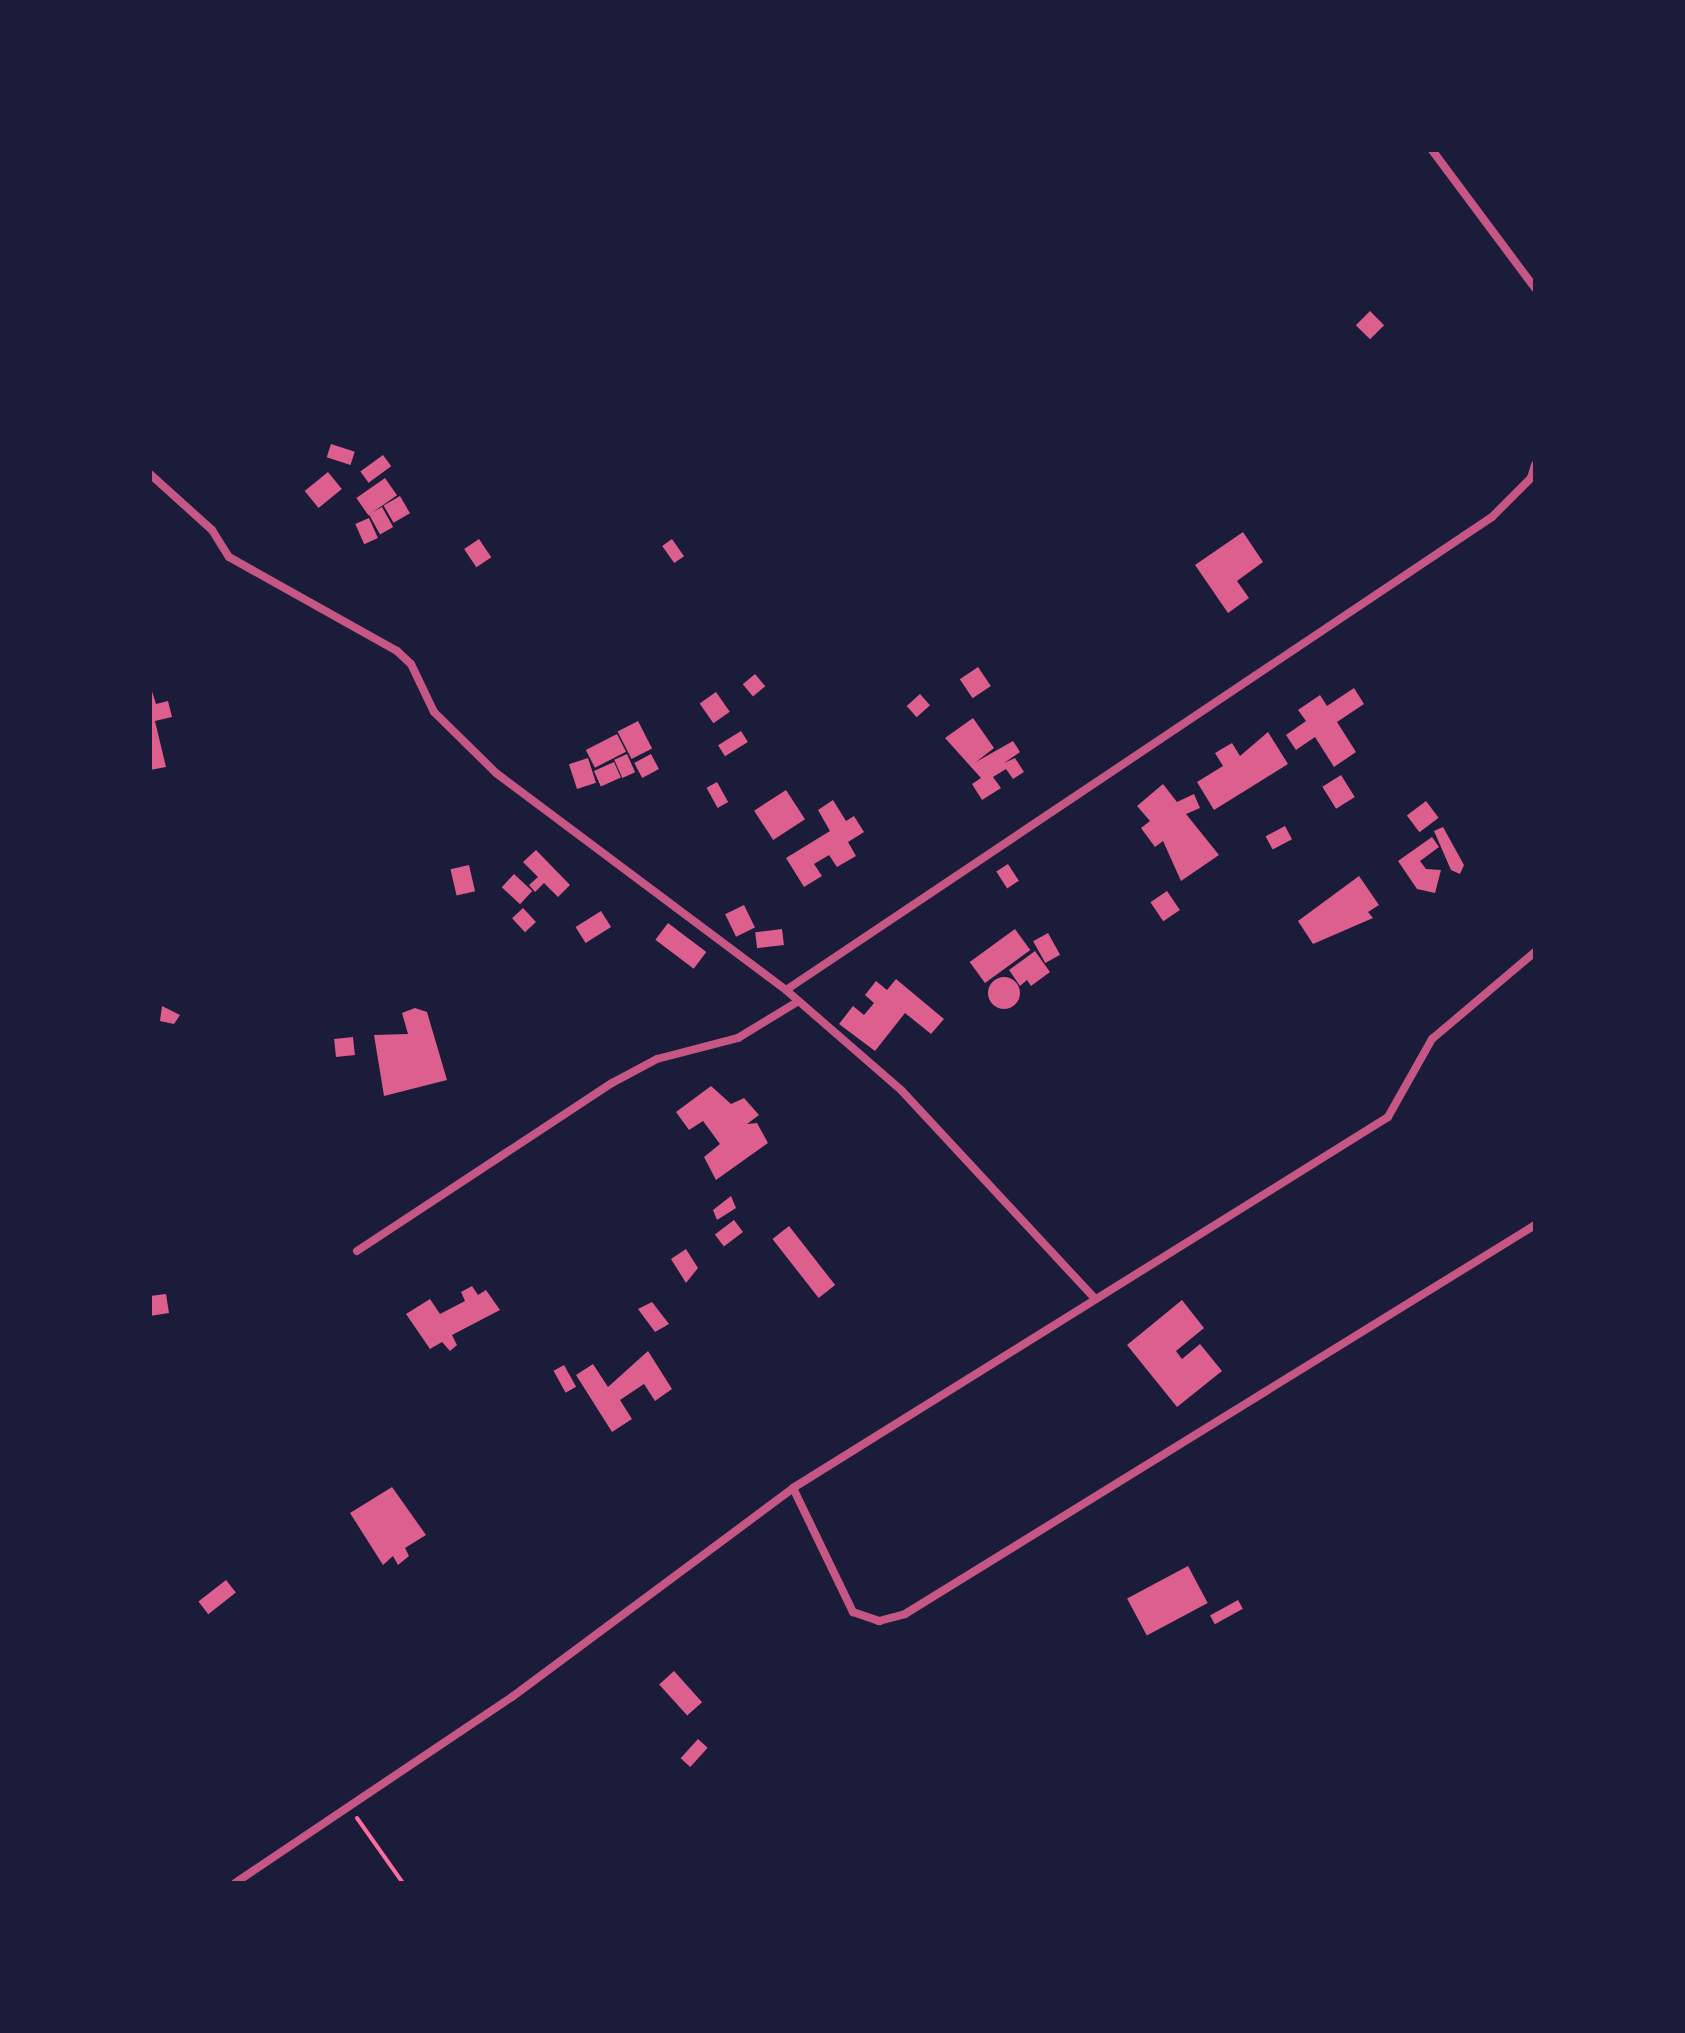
<!DOCTYPE html>
<style>
body{margin:0}
#map{position:relative;width:1685px;height:2033px;overflow:hidden;background:#1b1b3a;font-family:"Noto Sans",sans-serif}
div>[style]{position:absolute}
.building>*{inset:0;background:#dd5f8e;transform-origin:0 0}
.round{border-radius:50%}
.path>*{height:4px;margin:-2px;padding:0 2px;transform-origin:2px;border-radius:2px;background:#ff6b9d}
.minor>*{height:8px;margin:-4px;padding:0 4px;transform-origin:4px;border-radius:4px;background:#c65784}
span{translate:-50% -50%;white-space:nowrap;text-align:center;line-height:1.15;-webkit-text-stroke:8px #1b1b3a;paint-order:stroke}
.frame{position:absolute;inset:0;border:152px solid #1b1b3a;pointer-events:none}
</style>
<div id="map">
<div class="building">
<i style="left:1370px;top:311px;width:20px;height:20px;rotate:45deg"></i>
<i style="left:331px;top:444px;width:25px;height:14px;rotate:18deg"></i>
<i style="left:383px;top:455px;width:14px;height:28px;rotate:54deg"></i>
<i style="left:328px;top:472px;width:22px;height:30px;rotate:51deg"></i>
<i style="left:385px;top:478px;width:21px;height:35px;rotate:55deg"></i>
<i style="left:400px;top:496px;width:20px;height:19px;rotate:60deg"></i>
<i style="left:382px;top:507px;width:23px;height:15px;rotate:61deg"></i>
<i style="left:369px;top:518px;width:22px;height:15px;rotate:66deg"></i>
<i style="clip-path:polygon(1243px 532px,1263px 562px,1237px 581px,1249px 598px,1228px 613px,1195px 565px)"></i>
<i style="left:479px;top:539px;width:22px;height:18px;rotate:56deg"></i>
<i style="left:672px;top:539px;width:21px;height:12px;rotate:55deg"></i>
<i style="left:978px;top:667px;width:23px;height:22px;rotate:56deg"></i>
<i style="left:755px;top:674px;width:16px;height:16px;rotate:50deg"></i>
<i style="clip-path:polygon(150px 685px,156px 704px,168px 701px,172px 717px,155px 721px,166px 767px,150px 770px)"></i>
<i style="clip-path:polygon(1354px 688px,1364px 704px,1337px 722px,1356px 752px,1334px 767px,1315px 737px,1296px 750px,1286px 735px,1306px 721px,1298px 710px,1320px 695px,1327px 706px)"></i>
<i style="left:716px;top:692px;width:24px;height:20px;rotate:55deg"></i>
<i style="left:920px;top:694px;width:15px;height:18px;rotate:48deg"></i>
<i style="clip-path:polygon(973px 718px,994px 748px,976px 762px,1013px 741px,1020px 752px,1004px 763px,1015px 758px,1024px 772px,1013px 779px,1006px 769px,993px 777px,1001px 788px,982px 800px,972px 784px,981px 778px,945px 738px)"></i>
<i style="left:638px;top:721px;width:31px;height:23px;rotate:63deg"></i>
<i style="left:741px;top:731px;width:13px;height:27px;rotate:58deg"></i>
<i style="clip-path:polygon(1268px 732px,1288px 764px,1214px 810px,1197px 782px,1223px 766px,1215px 753px,1232px 743px,1240px 756px)"></i>
<i style="left:617px;top:734px;width:20px;height:35px;rotate:63deg"></i>
<i style="left:627px;top:754px;width:20px;height:14px;rotate:66deg"></i>
<i style="left:651px;top:754px;width:17px;height:19px;rotate:62deg"></i>
<i style="left:588px;top:758px;width:26px;height:20px;rotate:72deg"></i>
<i style="left:614px;top:762px;width:17px;height:22px;rotate:66deg"></i>
<i style="left:1341px;top:775px;width:26px;height:22px;rotate:58deg"></i>
<i style="left:717px;top:782px;width:23px;height:12px;rotate:61deg"></i>
<i style="clip-path:polygon(1163px 784px,1177px 802px,1194px 794px,1200px 808px,1186px 814px,1219px 855px,1181px 881px,1163px 841px,1155px 847px,1141px 828px,1150px 821px,1137px 806px)"></i>
<i style="left:786px;top:790px;width:35px;height:38px;rotate:57deg"></i>
<i style="clip-path:polygon(833px 800px,846px 821px,854px 816px,864px 832px,848px 842px,856px 856px,837px 867px,829px 855px,814px 864px,822px 876px,804px 887px,786px 858px,830px 831px,818px 810px)"></i>
<i style="left:1426px;top:801px;width:21px;height:24px;rotate:53deg"></i>
<i style="left:1285px;top:826px;width:15px;height:22px;rotate:62deg"></i>
<i style="clip-path:polygon(1443px 827px,1464px 865px,1460px 874px,1451px 870px,1434px 831px)"></i>
<i style="clip-path:polygon(1432px 837px,1439px 847px,1420px 861px,1426px 869px,1441px 870px,1435px 893px,1417px 889px,1398px 861px)"></i>
<i style="clip-path:polygon(536px 850px,570px 885px,558px 897px,544px 883px,535px 892px,529px 885px,538px 877px,523px 862px)"></i>
<i style="left:1008px;top:864px;width:20px;height:14px;rotate:57deg"></i>
<i style="left:469px;top:865px;width:27px;height:19px;rotate:77deg"></i>
<i style="left:514px;top:874px;width:25px;height:18px;rotate:43deg"></i>
<i style="clip-path:polygon(1359px 876px,1379px 905px,1368px 912px,1373px 918px,1313px 944px,1298px 921px)"></i>
<i style="left:1167px;top:891px;width:23px;height:20px;rotate:56deg"></i>
<i style="left:744px;top:905px;width:25px;height:21px;rotate:64deg"></i>
<i style="left:523px;top:908px;width:19px;height:15px;rotate:47deg"></i>
<i style="left:601px;top:911px;width:19px;height:30px;rotate:58deg"></i>
<i style="left:668px;top:923px;width:48px;height:21px;rotate:37deg"></i>
<i style="left:782px;top:929px;width:16px;height:27px;rotate:83deg"></i>
<i style="left:1015px;top:929px;width:26px;height:56px;rotate:54deg"></i>
<i style="left:1048px;top:933px;width:25px;height:17px;rotate:61deg"></i>
<i style="clip-path:polygon(1035px 951px,1050px 972px,1031px 986px,1027px 980px,1020px 986px,1009px 970px)"></i>
<i class="round" style="left:988px;top:977px;width:32px;height:32px"></i>
<i style="clip-path:polygon(896px 979px,944px 1019px,931px 1034px,905px 1013px,875px 1051px,839px 1024px,853px 1006px,864px 1015px,874px 1003px,865px 995px,876px 981px,887px 990px)"></i>
<i style="clip-path:polygon(162px 1006px,180px 1015px,174px 1024px,160px 1021px)"></i>
<i style="clip-path:polygon(415px 1008px,427px 1012px,447px 1080px,384px 1096px,374px 1035px,408px 1034px,402px 1013px)"></i>
<i style="left:353px;top:1037px;width:18px;height:19px;rotate:84deg"></i>
<i style="clip-path:polygon(711px 1086px,731px 1104px,744px 1098px,759px 1115px,747px 1124px,757px 1123px,768px 1143px,716px 1180px,704px 1157px,720px 1144px,703px 1121px,689px 1130px,676px 1112px)"></i>
<i style="clip-path:polygon(731px 1196px,736px 1208px,717px 1220px,713px 1210px)"></i>
<i style="left:734px;top:1220px;width:15px;height:24px;rotate:53deg"></i>
<i style="left:789px;top:1226px;width:75px;height:21px;rotate:52deg"></i>
<i style="clip-path:polygon(686px 1249px,698px 1268px,686px 1283px,671px 1259px)"></i>
<i style="clip-path:polygon(472px 1286px,478px 1295px,486px 1290px,500px 1310px,452px 1335px,457px 1345px,450px 1351px,442px 1342px,430px 1349px,406px 1314px,430px 1299px,440px 1314px,465px 1301px,461px 1292px)"></i>
<i style="clip-path:polygon(166px 1294px,169px 1313px,150px 1316px,150px 1296px)"></i>
<i style="clip-path:polygon(1182px 1300px,1204px 1328px,1176px 1351px,1182px 1359px,1200px 1344px,1222px 1371px,1177px 1407px,1127px 1345px)"></i>
<i style="clip-path:polygon(652px 1302px,669px 1324px,655px 1332px,638px 1309px)"></i>
<i style="clip-path:polygon(648px 1351px,672px 1389px,655px 1401px,644px 1384px,620px 1400px,632px 1419px,612px 1432px,576px 1375px,593px 1364px,608px 1387px)"></i>
<i style="left:564px;top:1365px;width:25px;height:12px;rotate:61deg"></i>
<i style="clip-path:polygon(392px 1487px,426px 1535px,405px 1548px,409px 1556px,398px 1565px,393px 1556px,383px 1565px,350px 1513px)"></i>
<i style="left:1188px;top:1566px;width:42px;height:69px;rotate:62deg"></i>
<i style="left:226px;top:1580px;width:16px;height:35px;rotate:52deg"></i>
<i style="left:1238px;top:1600px;width:10px;height:32px;rotate:61deg"></i>
<i style="left:674px;top:1671px;width:42px;height:20px;rotate:48deg"></i>
<i style="left:698px;top:1739px;width:13px;height:26px;rotate:42deg"></i>
</div>
<div class="path">
<i style="left:357px;top:1818px;width:80px;rotate:54.7deg"></i>
</div>
<div class="minor">
<i style="left:1432px;top:150px;width:172px;rotate:53.3deg"></i>
<i style="left:150px;top:474px;width:84px;rotate:42.1deg"></i>
<i style="left:212px;top:530px;width:32px;rotate:58deg"></i>
<i style="left:229px;top:557px;width:193px;rotate:29.2deg"></i>
<i style="left:397px;top:651px;width:19px;rotate:43deg"></i>
<i style="left:411px;top:664px;width:53px;rotate:64.4deg"></i>
<i style="left:434px;top:712px;width:87px;rotate:44.5deg"></i>
<i style="left:496px;top:773px;width:362px;rotate:36.8deg"></i>
<i style="left:786px;top:990px;width:154px;rotate:41deg"></i>
<i style="left:902px;top:1091px;width:284px;rotate:47.1deg"></i>
<i style="left:786px;top:990px;width:850px;rotate:-33.82deg"></i>
<i style="left:1492px;top:517px;width:55px;rotate:-45deg"></i>
<i style="left:1531px;top:478px;width:14px;rotate:-73deg"></i>
<i style="left:357px;top:1251px;width:305px;rotate:-33.4deg"></i>
<i style="left:612px;top:1083px;width:51px;rotate:-28.1deg"></i>
<i style="left:657px;top:1059px;width:84px;rotate:-14.5deg"></i>
<i style="left:738px;top:1038px;width:69px;rotate:-31.4deg"></i>
<i style="left:793px;top:1488px;width:138px;rotate:64.2deg"></i>
<i style="left:853px;top:1612px;width:28px;rotate:19deg"></i>
<i style="left:879px;top:1621px;width:27px;rotate:-15deg"></i>
<i style="left:905px;top:1614px;width:740px;rotate:-31.69deg"></i>
<i style="left:235px;top:1883px;width:334px;rotate:-33.9deg"></i>
<i style="left:512px;top:1697px;width:350px;rotate:-36.6deg"></i>
<i style="left:793px;top:1488px;width:701px;rotate:-31.94deg"></i>
<i style="left:1388px;top:1117px;width:90px;rotate:-60.6deg"></i>
<i style="left:1432px;top:1039px;width:135px;rotate:-40.2deg"></i>
</div>
<div class="frame"></div>
</div>
